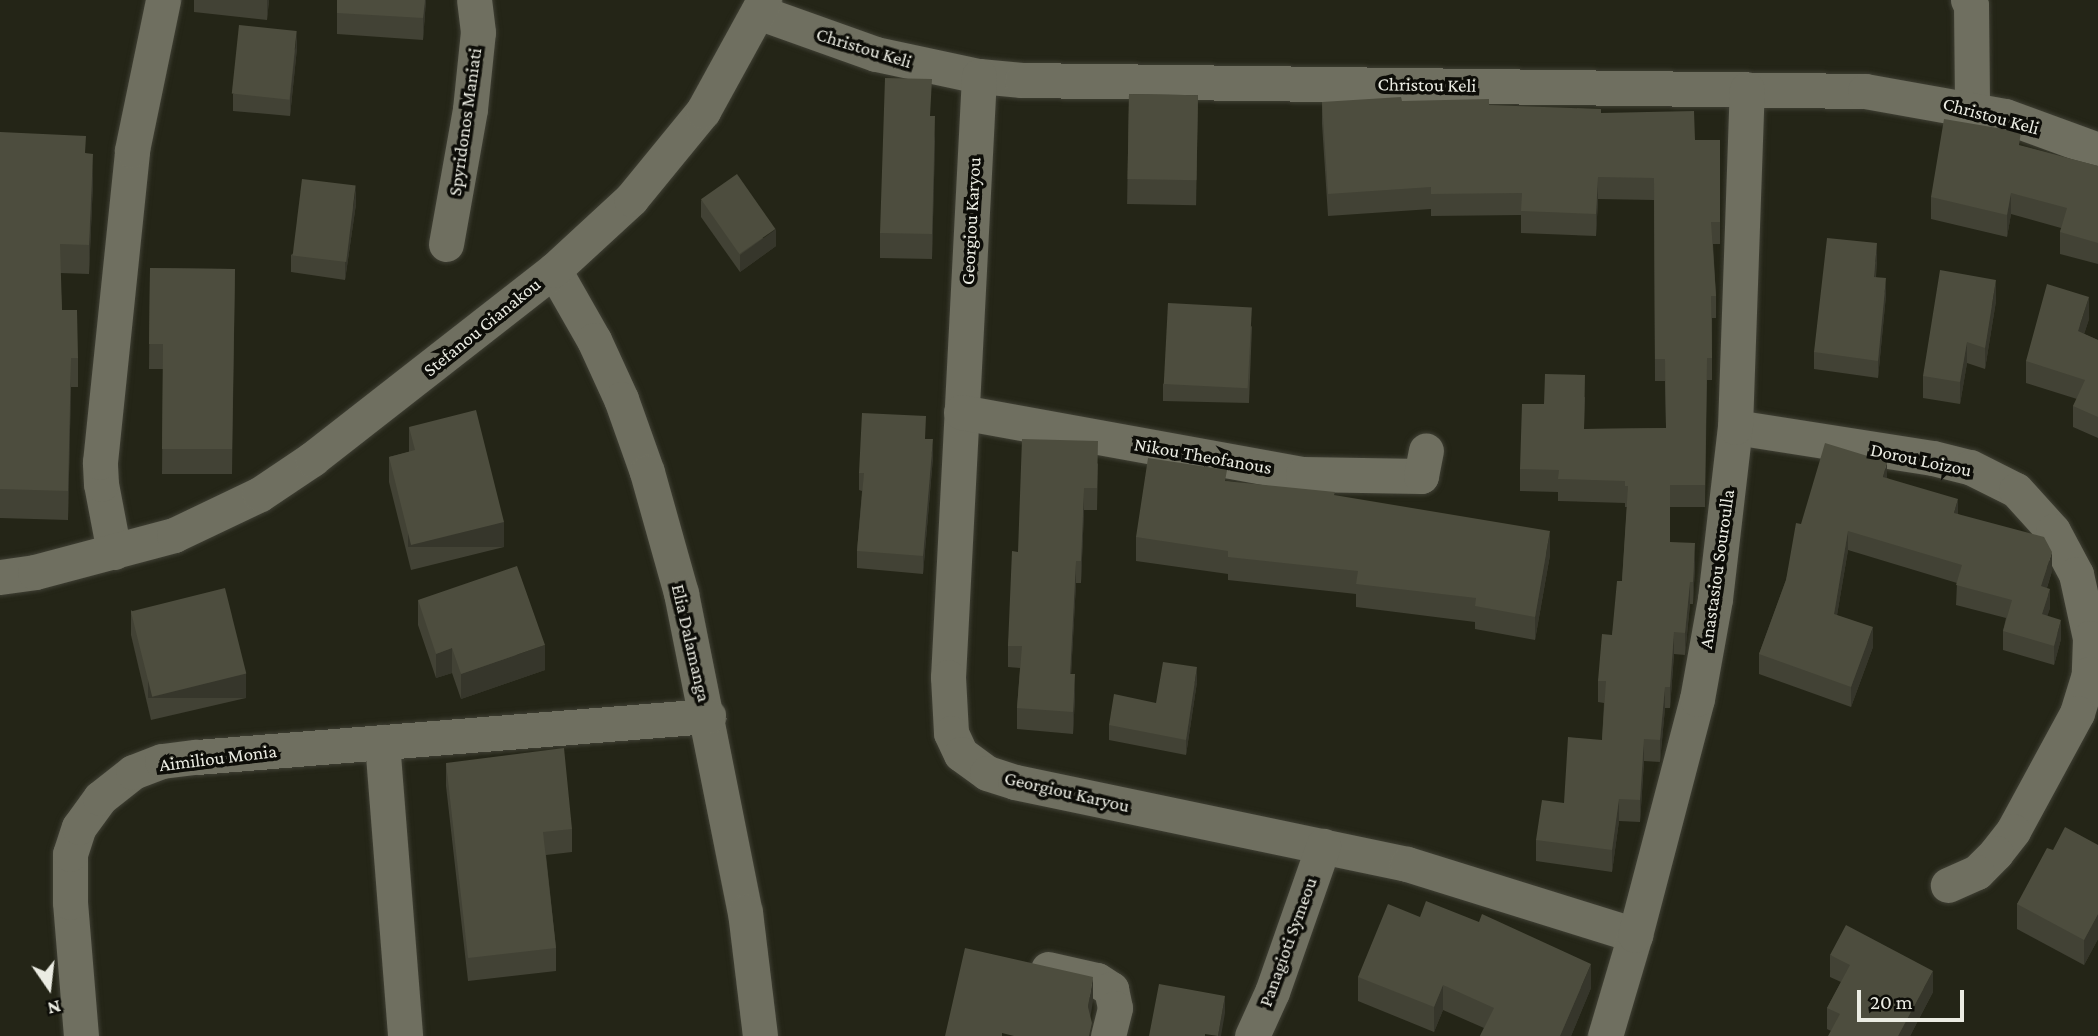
<!DOCTYPE html>
<style>
body{margin:0}
#map{position:relative;width:2098px;height:1036px;overflow:hidden;background:#242517;font-family:"Crimson Pro",serif}
div>[style]{position:absolute}
.roads{filter:drop-shadow(0 0 2px #3f3f34) drop-shadow(0 0 2px #3f3f34)}
.minor>*{height:35px;margin:-17.5px;padding:0 17.5px;transform-origin:17.5px;border-radius:17.5px;background:#6f6f60}
.wall>*{inset:0;background:#424235;transform-origin:0 0}
.shaded-wall>*{inset:0;background:#36362b;transform-origin:0 0}
.building>*{inset:0;background:#4d4d3e;transform-origin:0 0}
span{translate:-50% -50%;white-space:nowrap;text-align:center;line-height:1.15;-webkit-text-stroke:7px #0d0d08;paint-order:stroke}
.street-label{font-size:19px;color:#ebece3}
.north{position:absolute;left:14px;top:952px;width:70px;height:70px;-webkit-text-stroke:5px #0d0d08;paint-order:stroke;rotate:166deg;font-size:19px;font-weight:700;line-height:28px;text-align:center;color:#ebece3}
.north::after{content:'';display:block;margin:auto;width:24px;height:32px;background:#ebece3;clip-path:polygon(50% 0,100% 100%,50% 72%,0 100%)}
.scale{position:absolute;left:1857px;top:990px;width:107px;height:32px;box-sizing:border-box;border:4px solid #ebece3;border-top:0;padding-left:9px;font-size:21px;line-height:24px;white-space:nowrap;color:#ebece3;-webkit-text-stroke:5px #0d0d08;paint-order:stroke}
</style>
<div id="map">
<div class="roads">
<div class="minor">
<i style="left:1968px;top:0;width:6px;rotate:59deg"></i>
<i style="left:1971px;top:5px;width:104px;rotate:89.4deg"></i>
<i style="left:758px;top:12px;width:125px;rotate:19.6deg"></i>
<i style="left:876px;top:54px;width:105px;rotate:12.1deg"></i>
<i style="left:979px;top:76px;width:43px;rotate:5.3deg"></i>
<i style="left:1022px;top:80px;width:843px;rotate:0.75deg"></i>
<i style="left:1865px;top:91px;width:142px;rotate:10.1deg"></i>
<i style="left:2005px;top:116px;width:99px;rotate:20.1deg"></i>
<i style="left:979px;top:76px;width:602px;rotate:92.95deg"></i>
<i style="left:948px;top:677px;width:56px;rotate:86.9deg"></i>
<i style="left:951px;top:733px;width:23px;rotate:65deg"></i>
<i style="left:961px;top:754px;width:32px;rotate:36deg"></i>
<i style="left:987px;top:773px;width:29px;rotate:18deg"></i>
<i style="left:1015px;top:782px;width:400px;rotate:11.8deg"></i>
<i style="left:1407px;top:864px;width:239px;rotate:17.3deg"></i>
<i style="left:446px;top:244px;width:137px;rotate:-79.9deg"></i>
<i style="left:470px;top:109px;width:77px;rotate:-84.1deg"></i>
<i style="left:478px;top:32px;width:32px;rotate:-97deg"></i>
<i style="left:554px;top:270px;width:81px;rotate:60.3deg"></i>
<i style="left:594px;top:340px;width:65px;rotate:65.4deg"></i>
<i style="left:621px;top:399px;width:77px;rotate:70.4deg"></i>
<i style="left:647px;top:472px;width:126px;rotate:74.3deg"></i>
<i style="left:681px;top:593px;width:325px;rotate:78.7deg"></i>
<i style="left:745px;top:912px;width:125px;rotate:83.1deg"></i>
<i style="left:961px;top:412px;width:348px;rotate:10.3deg"></i>
<i style="left:1303px;top:474px;width:118px;rotate:1deg"></i>
<i style="left:1421px;top:476px;width:26px;rotate:-79deg"></i>
<i style="left:1735px;top:427px;width:200px;rotate:8.9deg"></i>
<i style="left:1933px;top:458px;width:38px;rotate:14deg"></i>
<i style="left:1970px;top:467px;width:51px;rotate:26.6deg"></i>
<i style="left:2016px;top:490px;width:55px;rotate:47.9deg"></i>
<i style="left:2053px;top:531px;width:49px;rotate:61.9deg"></i>
<i style="left:2076px;top:574px;width:66px;rotate:77.7deg"></i>
<i style="left:2090px;top:638px;width:36px;rotate:92deg"></i>
<i style="left:2089px;top:674px;width:41px;rotate:107.1deg"></i>
<i style="left:2077px;top:713px;width:134px;rotate:118.5deg"></i>
<i style="left:2013px;top:831px;width:28px;rotate:128deg"></i>
<i style="left:1996px;top:853px;width:27px;rotate:135deg"></i>
<i style="left:1977px;top:872px;width:32px;rotate:156deg"></i>
<i style="left:114px;top:552px;width:69px;rotate:-100.8deg"></i>
<i style="left:101px;top:484px;width:22px;rotate:-93deg"></i>
<i style="left:100px;top:462px;width:314px;rotate:-84.1deg"></i>
<i style="left:132px;top:150px;width:153px;rotate:-78.3deg"></i>
<i style="left:0;top:577px;width:35px;rotate:-8deg"></i>
<i style="left:35px;top:572px;width:144px;rotate:-14.9deg"></i>
<i style="left:174px;top:535px;width:95px;rotate:-25.5deg"></i>
<i style="left:260px;top:494px;width:63px;rotate:-33.9deg"></i>
<i style="left:312px;top:459px;width:307px;rotate:-38deg"></i>
<i style="left:554px;top:270px;width:105px;rotate:-42.7deg"></i>
<i style="left:631px;top:199px;width:114px;rotate:-50.7deg"></i>
<i style="left:703px;top:111px;width:127px;rotate:-61.2deg"></i>
<i style="left:382px;top:742px;width:295px;rotate:85.5deg"></i>
<i style="left:1048px;top:969px;width:50px;rotate:12.7deg"></i>
<i style="left:1097px;top:980px;width:17px;rotate:33deg"></i>
<i style="left:1111px;top:989px;width:19px;rotate:78deg"></i>
<i style="left:1115px;top:1008px;width:29px;rotate:104deg"></i>
<i style="left:81px;top:1036px;width:134px;rotate:-94.7deg"></i>
<i style="left:70px;top:902px;width:48px;rotate:-90deg"></i>
<i style="left:70px;top:854px;width:28px;rotate:-72deg"></i>
<i style="left:79px;top:827px;width:36px;rotate:-54deg"></i>
<i style="left:100px;top:798px;width:42px;rotate:-38.2deg"></i>
<i style="left:133px;top:772px;width:31px;rotate:-21deg"></i>
<i style="left:162px;top:761px;width:35px;rotate:-7deg"></i>
<i style="left:197px;top:757px;width:513px;rotate:-4.59deg"></i>
<i style="left:1252px;top:1036px;width:48px;rotate:-65.6deg"></i>
<i style="left:1272px;top:992px;width:155px;rotate:-70.7deg"></i>
<i style="left:1605px;top:1036px;width:105px;rotate:-73.5deg"></i>
<i style="left:1635px;top:935px;width:244px;rotate:-75.3deg"></i>
<i style="left:1697px;top:699px;width:102px;rotate:-79.8deg"></i>
<i style="left:1715px;top:599px;width:173px;rotate:-83.4deg"></i>
<i style="left:1735px;top:427px;width:338px;rotate:-88deg"></i>
</div>
</div>
<div class="wall">
<i style="clip-path:polygon(194px 0,269px 0,267px 20px,194px 12px)"></i>
<i style="clip-path:polygon(426px 0,423px 40px,337px 34px,337px 13px)"></i>
<i style="clip-path:polygon(297px 48px,290px 116px,233px 111px,233px 94px)"></i>
<i style="left:1129px;top:94px;width:69px;height:110px;rotate:1deg"></i>
<i style="clip-path:polygon(1322px 102px,1489px 105px,1601px 113px,1695px 140px,1720px 140px,1720px 244px,1713px 244px,1716px 296px,1716px 318px,1712px 318px,1712px 380px,1707px 380px,1705px 507px,1670px 507px,1670px 542px,1695px 565px,1693px 604px,1690px 604px,1685px 655px,1674px 654px,1670px 708px,1665px 708px,1660px 762px,1644px 761px,1640px 822px,1619px 821px,1612px 872px,1536px 861px,1536px 840px,1564px 803px,1602px 740px,1604px 703px,1598px 702px,1598px 681px,1612px 635px,1622px 581px,1627px 507px,1625px 507px,1625px 503px,1558px 501px,1558px 492px,1520px 491px,1520px 469px,1544px 404px,1585px 397px,1584px 429px,1666px 428px,1665px 381px,1655px 381px,1654px 200px,1598px 199px,1596px 236px,1521px 233px,1521px 215px,1431px 216px,1431px 209px,1328px 216px,1322px 124px)"></i>
<i style="clip-path:polygon(931px 116px,935px 141px,932px 259px,880px 258px,880px 233px)"></i>
<i style="clip-path:polygon(0 132px,86px 153px,93px 182px,89px 274px,60px 273px,62px 310px,78px 358px,78px 387px,71px 387px,68px 520px,0 518px)"></i>
<i style="clip-path:polygon(2021px 146px,2098px 166px,2098px 264px,2060px 254px,2060px 232px,2061px 228px,2011px 214px,2007px 237px,1931px 219px,1931px 197px)"></i>
<i style="clip-path:polygon(701px 200px,776px 246px,740px 272px,701px 217px)"></i>
<i style="clip-path:polygon(356px 204px,345px 280px,291px 272px,291px 255px)"></i>
<i style="clip-path:polygon(1877px 260px,1876px 277px,1886px 295px,1878px 378px,1814px 369px,1814px 352px)"></i>
<i style="clip-path:polygon(150px 268px,235px 269px,232px 474px,162px 474px,163px 369px,149px 369px)"></i>
<i style="clip-path:polygon(1996px 301px,1985px 369px,1967px 363px,1960px 404px,1923px 398px,1923px 376px)"></i>
<i style="clip-path:polygon(2089px 319px,2084px 334px,2098px 340px,2098px 438px,2073px 427px,2073px 406px,2077px 399px,2026px 383px,2026px 361px)"></i>
<i style="clip-path:polygon(1252px 326px,1249px 403px,1163px 401px,1163px 384px)"></i>
<i style="clip-path:polygon(409px 427px,504px 547px,411px 570px,389px 482px,389px 457px,409px 452px)"></i>
<i style="clip-path:polygon(925px 439px,933px 457px,923px 574px,857px 568px,857px 551px,862px 491px,859px 490px,859px 473px)"></i>
<i style="clip-path:polygon(1098px 463px,1097px 510px,1084px 510px,1081px 583px,1076px 583px,1071px 674px,1075px 696px,1073px 734px,1017px 729px,1017px 708px,1020px 668px,1008px 667px,1008px 646px,1018px 552px)"></i>
<i style="clip-path:polygon(1887px 478px,1958px 514px,2052px 571px,2047px 588px,2050px 608px,2047px 616px,2061px 639px,2054px 665px,2003px 650px,2003px 631px,2006px 618px,1956px 605px,1957px 583px,1848px 550px,1837px 615px,1873px 647px,1851px 707px,1759px 674px,1759px 654px,1786px 580px,1801px 524px)"></i>
<i style="clip-path:polygon(1227px 481px,1550px 555px,1535px 640px,1475px 629px,1475px 622px,1356px 607px,1356px 594px,1228px 580px,1228px 574px,1136px 561px,1136px 537px)"></i>
<i style="clip-path:polygon(418px 600px,545px 670px,461px 699px,452px 673px,436px 678px,418px 625px)"></i>
<i style="clip-path:polygon(131px 610px,246px 698px,151px 720px,131px 635px)"></i>
<i style="clip-path:polygon(1197px 682px,1186px 755px,1109px 740px,1109px 725px,1156px 703px)"></i>
<i style="clip-path:polygon(446px 763px,572px 829px,572px 852px,546px 855px,556px 948px,556px 971px,468px 981px,446px 786px)"></i>
<i style="clip-path:polygon(2098px 845px,2098px 939px,2084px 965px,2017px 929px,2017px 904px,2053px 850px)"></i>
<i style="clip-path:polygon(1830px 955px,1933px 992px,1910px 1036px,1829px 1036px,1831px 1031px,1827px 1029px,1827px 1008px,1841px 982px,1830px 977px)"></i>
<i style="clip-path:polygon(1358px 977px,1591px 988px,1571px 1036px,1480px 1036px,1484px 1028px,1443px 1010px,1434px 1032px,1358px 1001px)"></i>
</div>
<div class="shaded-wall">
<i style="clip-path:polygon(267px 0,269px 0,267px 20px)"></i>
<i style="clip-path:polygon(425px 0,426px 0,423px 40px,423px 18px)"></i>
<i style="clip-path:polygon(297px 31px,297px 48px,290px 116px,290px 99px)"></i>
<i style="clip-path:polygon(935px 116px,935px 141px,932px 259px,932px 234px)"></i>
<i style="clip-path:polygon(93px 154px,93px 182px,89px 274px,89px 245px)"></i>
<i style="clip-path:polygon(1598px 177px,1598px 199px,1596px 236px,1596px 214px)"></i>
<i style="clip-path:polygon(356px 186px,356px 204px,345px 280px,345px 263px)"></i>
<i style="clip-path:polygon(2011px 193px,2011px 214px,2007px 237px,2007px 215px)"></i>
<i style="clip-path:polygon(776px 229px,776px 246px,740px 272px,740px 255px)"></i>
<i style="clip-path:polygon(1877px 243px,1877px 260px,1874px 294px,1874px 277px)"></i>
<i style="clip-path:polygon(1886px 278px,1886px 295px,1878px 378px,1878px 361px)"></i>
<i style="clip-path:polygon(1996px 280px,1996px 301px,1985px 369px,1985px 348px)"></i>
<i style="clip-path:polygon(2089px 297px,2089px 319px,2078px 353px,2078px 331px)"></i>
<i style="clip-path:polygon(1967px 342px,1967px 363px,1960px 404px,1960px 382px)"></i>
<i style="clip-path:polygon(71px 358px,71px 387px,68px 520px,68px 491px)"></i>
<i style="clip-path:polygon(933px 439px,933px 457px,923px 574px,923px 556px)"></i>
<i style="clip-path:polygon(1887px 462px,1887px 481px,1883px 477px)"></i>
<i style="clip-path:polygon(1084px 488px,1084px 510px,1081px 583px,1081px 561px)"></i>
<i style="clip-path:polygon(1958px 499px,1958px 518px,1954px 513px)"></i>
<i style="left:504px;top:522px;width:25px;height:96px;rotate:90deg"></i>
<i style="clip-path:polygon(1550px 531px,1550px 555px,1535px 640px,1535px 617px)"></i>
<i style="clip-path:polygon(1848px 531px,1848px 550px,1834px 633px,1834px 614px)"></i>
<i style="clip-path:polygon(1695px 543px,1695px 565px,1693px 604px,1693px 582px)"></i>
<i style="clip-path:polygon(2052px 552px,2052px 571px,2041px 606px,2041px 586px)"></i>
<i style="clip-path:polygon(1076px 561px,1076px 583px,1070px 695px,1070px 674px)"></i>
<i style="clip-path:polygon(1690px 582px,1690px 604px,1685px 655px,1685px 633px)"></i>
<i style="clip-path:polygon(2050px 589px,2050px 608px,2042px 633px,2042px 614px)"></i>
<i style="clip-path:polygon(2061px 620px,2061px 639px,2054px 665px,2054px 646px)"></i>
<i style="clip-path:polygon(1873px 627px,1873px 647px,1851px 707px,1851px 687px)"></i>
<i style="clip-path:polygon(1674px 632px,1674px 654px,1670px 708px,1670px 687px)"></i>
<i style="clip-path:polygon(545px 645px,545px 670px,461px 699px,461px 674px)"></i>
<i style="clip-path:polygon(452px 648px,452px 673px,436px 678px,436px 654px)"></i>
<i style="clip-path:polygon(1197px 667px,1197px 682px,1186px 755px,1186px 740px)"></i>
<i style="left:246px;top:673px;width:25px;height:98px;rotate:90deg"></i>
<i style="clip-path:polygon(1075px 674px,1075px 696px,1073px 734px,1073px 712px)"></i>
<i style="clip-path:polygon(1665px 687px,1665px 708px,1660px 762px,1660px 740px)"></i>
<i style="clip-path:polygon(1644px 739px,1644px 761px,1640px 822px,1640px 800px)"></i>
<i style="clip-path:polygon(1619px 799px,1619px 821px,1612px 872px,1612px 850px)"></i>
<i style="clip-path:polygon(2098px 914px,2098px 939px,2084px 965px,2084px 940px)"></i>
<i style="clip-path:polygon(1591px 964px,1591px 988px,1571px 1036px,1560px 1036px)"></i>
<i style="clip-path:polygon(1933px 971px,1933px 992px,1910px 1036px,1898px 1036px)"></i>
<i style="clip-path:polygon(1093px 977px,1093px 1001px,1088px 1032px,1088px 1007px)"></i>
<i style="clip-path:polygon(1443px 985px,1443px 1010px,1434px 1032px,1434px 1007px)"></i>
<i style="clip-path:polygon(1225px 996px,1225px 1013px,1221px 1036px,1218px 1036px)"></i>
</div>
<div class="building">
<i style="clip-path:polygon(337px 0,425px 0,423px 18px,337px 13px)"></i>
<i style="left:239px;top:25px;width:58px;height:69px;rotate:6deg"></i>
<i style="clip-path:polygon(885px 78px,932px 79px,930px 116px,935px 116px,932px 234px,880px 233px)"></i>
<i style="left:1129px;top:94px;width:69px;height:85px;rotate:1deg"></i>
<i style="clip-path:polygon(1401px 97px,1402px 101px,1489px 99px,1489px 105px,1601px 109px,1601px 113px,1694px 111px,1695px 140px,1720px 140px,1720px 222px,1711px 222px,1716px 296px,1711px 296px,1712px 358px,1707px 358px,1705px 485px,1670px 485px,1670px 542px,1695px 543px,1693px 582px,1690px 582px,1685px 633px,1674px 632px,1670px 687px,1665px 687px,1660px 740px,1644px 739px,1640px 800px,1619px 799px,1612px 850px,1536px 840px,1542px 800px,1564px 803px,1568px 737px,1602px 740px,1606px 681px,1598px 681px,1602px 634px,1612px 635px,1617px 581px,1622px 581px,1628px 486px,1625px 486px,1625px 481px,1558px 479px,1559px 470px,1520px 469px,1522px 404px,1544px 404px,1545px 374px,1585px 375px,1584px 429px,1666px 428px,1665px 359px,1655px 359px,1654px 178px,1598px 177px,1596px 214px,1521px 211px,1522px 193px,1431px 194px,1431px 187px,1328px 194px,1322px 102px)"></i>
<i style="clip-path:polygon(1944px 119px,2021px 132px,2019px 145px,2098px 166px,2098px 243px,2060px 232px,2067px 208px,2011px 193px,2007px 215px,1931px 197px)"></i>
<i style="clip-path:polygon(0 132px,86px 136px,85px 153px,93px 154px,89px 245px,60px 244px,62px 310px,77px 310px,78px 358px,71px 358px,68px 491px,0 489px)"></i>
<i style="left:737px;top:174px;width:67px;height:44px;rotate:55deg"></i>
<i style="left:302px;top:179px;width:54px;height:77px;rotate:7deg"></i>
<i style="clip-path:polygon(1827px 238px,1877px 243px,1874px 277px,1886px 278px,1878px 361px,1814px 352px)"></i>
<i style="clip-path:polygon(150px 268px,235px 269px,232px 449px,162px 449px,163px 344px,149px 344px)"></i>
<i style="clip-path:polygon(1940px 270px,1996px 280px,1985px 348px,1967px 342px,1960px 382px,1923px 376px)"></i>
<i style="clip-path:polygon(2047px 284px,2089px 297px,2078px 331px,2098px 340px,2098px 417px,2073px 406px,2085px 380px,2026px 361px)"></i>
<i style="left:1168px;top:303px;width:84px;height:81px;rotate:3deg"></i>
<i style="clip-path:polygon(476px 410px,504px 522px,411px 545px,389px 457px,415px 450px,409px 427px)"></i>
<i style="clip-path:polygon(862px 413px,926px 416px,925px 439px,933px 439px,923px 556px,857px 551px,864px 473px,859px 473px)"></i>
<i style="clip-path:polygon(1022px 439px,1098px 441px,1097px 488px,1084px 488px,1081px 561px,1076px 561px,1070px 674px,1075px 674px,1073px 712px,1017px 708px,1022px 646px,1008px 646px,1012px 551px,1018px 552px)"></i>
<i style="clip-path:polygon(1825px 443px,1887px 462px,1883px 477px,1958px 499px,1954px 513px,2044px 537px,2052px 552px,2041px 586px,2050px 589px,2042px 614px,2061px 620px,2054px 646px,2003px 631px,2012px 600px,1956px 585px,1962px 565px,1848px 531px,1834px 614px,1873px 627px,1851px 687px,1759px 654px,1786px 580px,1796px 523px,1801px 524px)"></i>
<i style="clip-path:polygon(1148px 458px,1227px 470px,1225px 481px,1335px 492px,1334px 495px,1550px 531px,1535px 617px,1475px 606px,1476px 598px,1356px 584px,1358px 571px,1228px 557px,1228px 551px,1136px 537px)"></i>
<i style="clip-path:polygon(517px 566px,545px 645px,461px 674px,452px 648px,436px 654px,418px 600px)"></i>
<i style="left:225px;top:588px;width:88px;height:97px;rotate:76deg"></i>
<i style="clip-path:polygon(1163px 662px,1197px 667px,1186px 740px,1109px 725px,1114px 694px,1156px 703px)"></i>
<i style="clip-path:polygon(564px 748px,572px 829px,543px 832px,556px 948px,468px 958px,446px 763px)"></i>
<i style="clip-path:polygon(2065px 827px,2098px 845px,2098px 914px,2084px 940px,2017px 904px,2047px 848px,2053px 850px)"></i>
<i style="clip-path:polygon(1426px 901px,1479px 922px,1482px 914px,1591px 964px,1560px 1036px,1480px 1036px,1494px 1008px,1443px 985px,1434px 1007px,1358px 977px,1388px 904px,1420px 917px)"></i>
<i style="clip-path:polygon(1846px 925px,1933px 971px,1898px 1036px,1828px 1036px,1840px 1014px,1827px 1008px,1850px 965px,1830px 955px)"></i>
<i style="clip-path:polygon(965px 948px,1093px 977px,1088px 1007px,1092px 1023px,1089px 1036px,1014px 1036px,1002px 1033px,1002px 1036px,945px 1036px)"></i>
<i style="clip-path:polygon(1159px 984px,1225px 996px,1218px 1036px,1205px 1034px,1205px 1036px,1149px 1036px)"></i>
</div>
<div class="street-label">
<span style="left:864px;top:48px;rotate:17deg">Christou Keli</span>
<span style="left:1427px;top:85px;rotate:1deg">Christou Keli</span>
<span style="left:1991px;top:116px;rotate:15deg">Christou Keli</span>
<span style="left:465px;top:122px;rotate:-82deg">Spyridonos Maniati</span>
<span style="left:971px;top:221px;rotate:-87deg">Georgiou Karyou</span>
<span style="left:482px;top:327px;rotate:-39deg">Stefanou Gianakou</span>
<span style="left:1203px;top:456px;rotate:10deg">Nikou Theofanous</span>
<span style="left:1921px;top:460px;rotate:12deg">Dorou Loizou</span>
<span style="left:1717px;top:569px;rotate:-82deg">Anastasiou Souroulla</span>
<span style="left:691px;top:643px;rotate:77deg">Elia Dalamanga</span>
<span style="left:218px;top:758px;rotate:-7deg">Aimiliou Monia</span>
<span style="left:1067px;top:792px;rotate:13deg">Georgiou Karyou</span>
<span style="left:1288px;top:942px;rotate:-70deg">Panagioti Symeou</span>
</div>
<div class="north">N</div>
<div class="scale">20 m</div>
</div>
